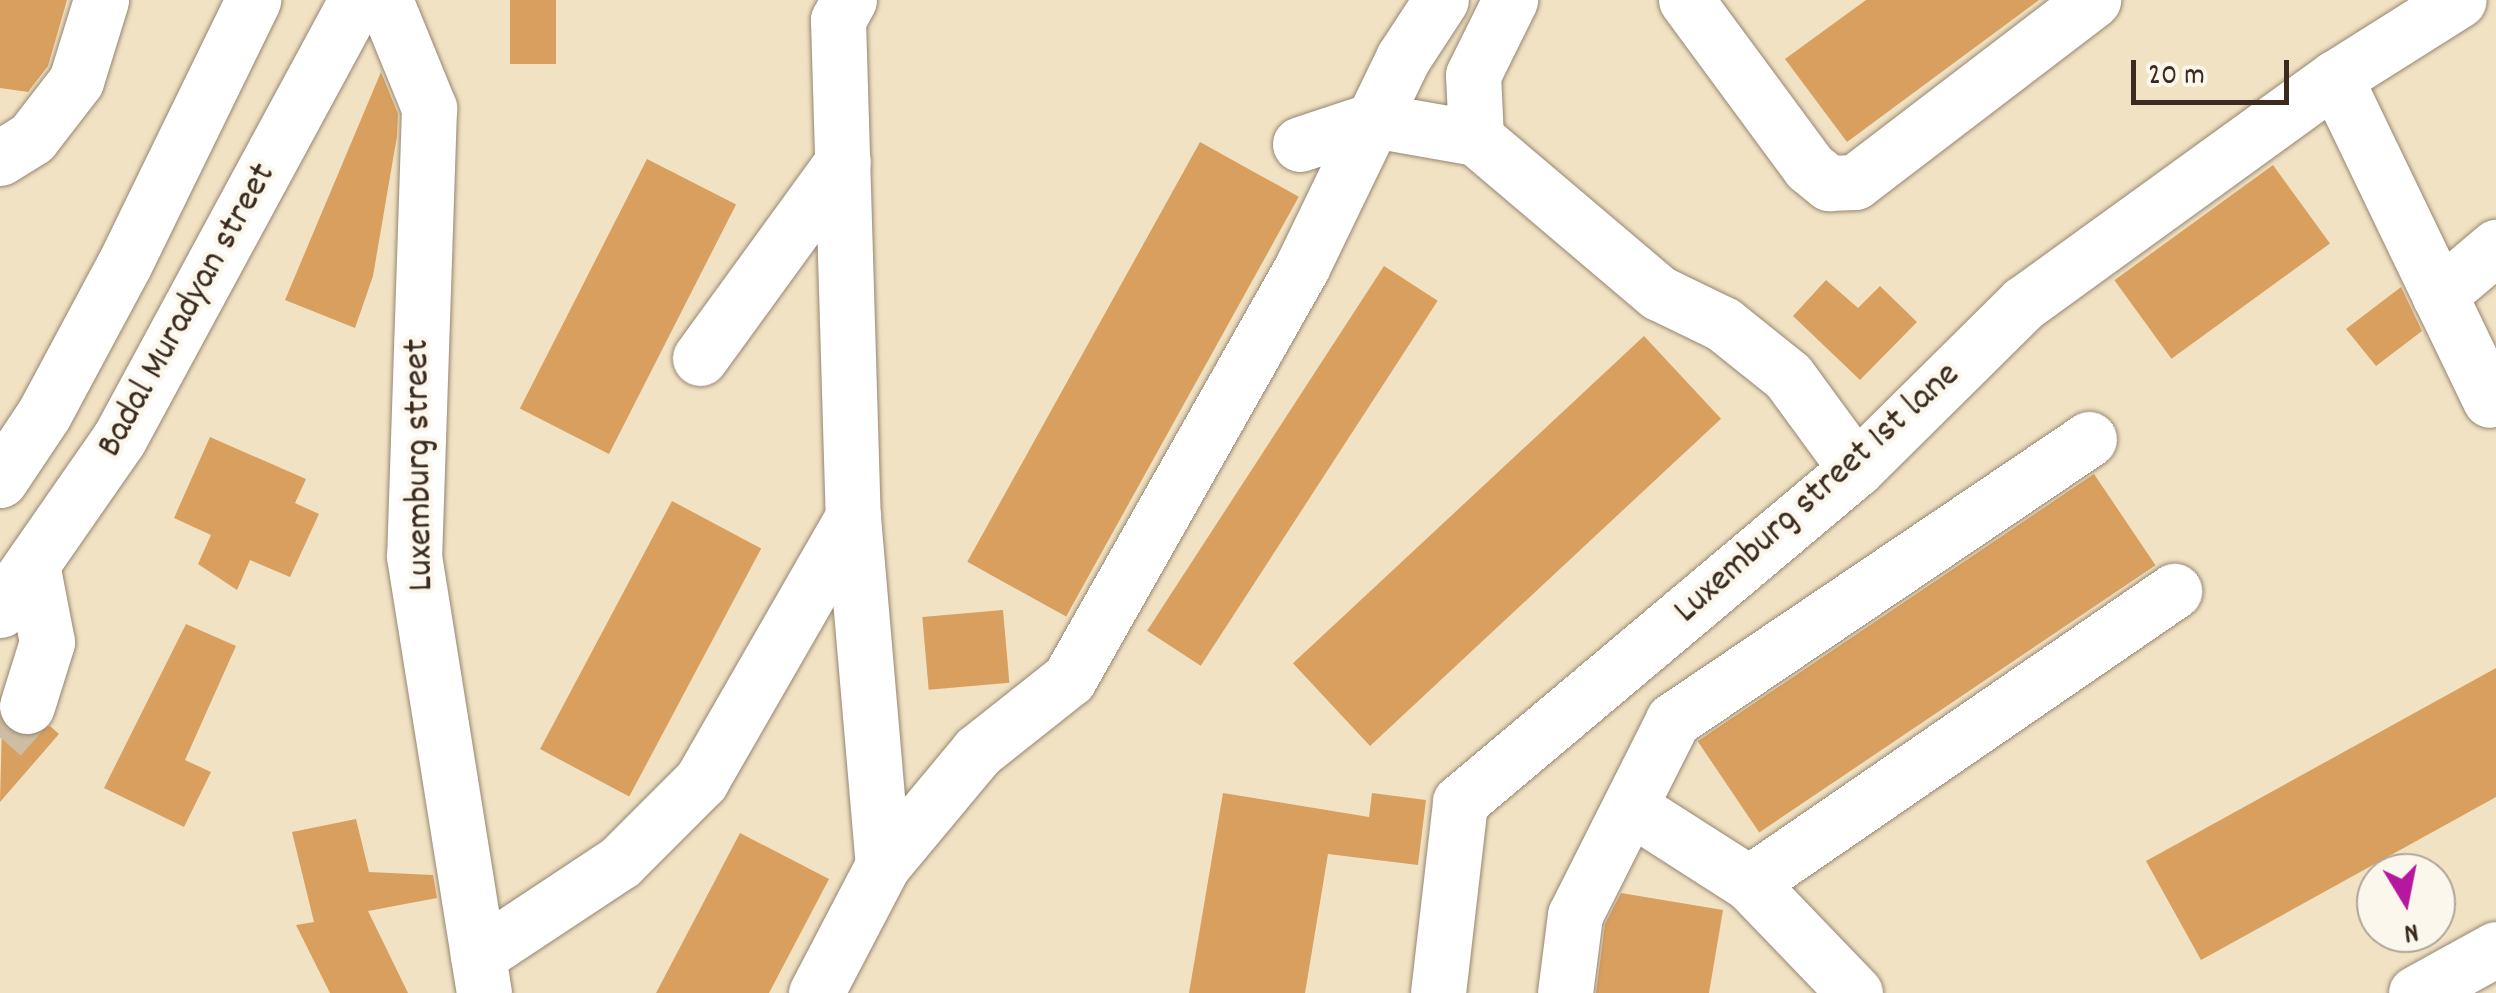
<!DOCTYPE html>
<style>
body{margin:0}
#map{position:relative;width:2496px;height:993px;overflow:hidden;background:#f1e2c4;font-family:Dekko,sans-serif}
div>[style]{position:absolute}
.building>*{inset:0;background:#d99f5e;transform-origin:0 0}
.minor-tunnel>*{height:55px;margin-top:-27.5px;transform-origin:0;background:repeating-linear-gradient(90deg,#cdbda3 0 55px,transparent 0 83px)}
.roads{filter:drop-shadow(0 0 2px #968671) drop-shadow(0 0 2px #968671)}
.minor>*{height:55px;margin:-27.5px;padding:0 27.5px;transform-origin:27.5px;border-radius:27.5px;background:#fff}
.major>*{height:55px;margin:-27.5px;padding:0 27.5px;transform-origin:27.5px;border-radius:27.5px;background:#fff}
span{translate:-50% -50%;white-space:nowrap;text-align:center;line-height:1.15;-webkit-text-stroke:9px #fbf7ec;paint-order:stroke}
.street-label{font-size:38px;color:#3b2a1e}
.north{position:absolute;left:2356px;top:853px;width:100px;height:100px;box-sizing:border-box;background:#fbf7ec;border:2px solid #aea59a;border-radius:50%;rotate:170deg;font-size:28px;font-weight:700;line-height:40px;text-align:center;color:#3b2a1e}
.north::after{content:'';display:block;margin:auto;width:35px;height:45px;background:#b5179e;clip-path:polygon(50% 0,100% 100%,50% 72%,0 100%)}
.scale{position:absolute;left:2131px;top:60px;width:158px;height:45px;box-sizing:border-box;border:5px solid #3b2a1e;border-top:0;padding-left:12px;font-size:30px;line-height:35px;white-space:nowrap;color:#3b2a1e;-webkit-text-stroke:8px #fbf7ec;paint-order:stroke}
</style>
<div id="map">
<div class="building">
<i style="clip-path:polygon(0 0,67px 0,48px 66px,28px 92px,0 88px)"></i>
<i style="left:510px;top:0;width:46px;height:64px"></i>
<i style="clip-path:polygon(1866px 0,2039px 0,1847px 142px,1785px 59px)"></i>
<i style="clip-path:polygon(381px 72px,398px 114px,397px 136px,373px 276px,355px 328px,285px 300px)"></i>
<i style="left:1200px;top:142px;width:113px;height:480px;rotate:29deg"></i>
<i style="left:647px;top:159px;width:100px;height:280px;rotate:27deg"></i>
<i style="left:2273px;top:165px;width:97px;height:196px;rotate:54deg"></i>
<i style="left:1384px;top:266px;width:64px;height:435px;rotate:33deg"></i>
<i style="clip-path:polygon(1826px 280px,1858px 308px,1880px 286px,1917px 322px,1860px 380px,1793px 316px)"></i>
<i style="clip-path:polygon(2401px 287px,2422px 331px,2376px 366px,2346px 329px)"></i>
<i style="left:1644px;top:336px;width:113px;height:480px;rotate:47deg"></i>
<i style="clip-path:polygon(210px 437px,306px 479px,295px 503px,319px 514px,290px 577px,250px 560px,237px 590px,198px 564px,211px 535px,174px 518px)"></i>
<i style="left:2094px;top:474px;width:110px;height:478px;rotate:56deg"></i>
<i style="left:672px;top:501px;width:101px;height:281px;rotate:28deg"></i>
<i style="left:1003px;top:610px;width:73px;height:81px;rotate:85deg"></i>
<i style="clip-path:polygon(186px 624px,236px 646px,185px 760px,211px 772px,184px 827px,104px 788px)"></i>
<i style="clip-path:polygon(2496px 668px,2496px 797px,2201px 960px,2146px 861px)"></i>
<i style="clip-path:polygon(2px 724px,19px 736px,50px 726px,59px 734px,0 802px)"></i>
<i style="clip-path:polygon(1223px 793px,1369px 817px,1372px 793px,1426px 800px,1418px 865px,1328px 854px,1305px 993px,1189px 993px)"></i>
<i style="clip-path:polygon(356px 819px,369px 872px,433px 875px,437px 898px,368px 911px,408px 993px,330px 993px,296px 925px,314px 922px,292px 832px)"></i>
<i style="clip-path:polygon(740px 833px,829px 879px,769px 993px,656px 993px)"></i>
<i style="clip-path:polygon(1621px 893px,1723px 910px,1709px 993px,1596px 993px,1605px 924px)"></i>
</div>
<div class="minor-tunnel">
<i style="left:0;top:737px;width:41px;rotate:-48.9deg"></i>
</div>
<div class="roads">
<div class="minor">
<i style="left:385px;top:0;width:117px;rotate:67.8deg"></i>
<i style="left:429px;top:108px;width:448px;rotate:91.9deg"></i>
<i style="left:414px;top:556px;width:443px;rotate:80.9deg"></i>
<i style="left:849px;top:0;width:23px;rotate:119deg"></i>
<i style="left:838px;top:20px;width:497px;rotate:88.3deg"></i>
<i style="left:853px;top:517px;width:349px;rotate:85.1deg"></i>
<i style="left:1686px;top:0;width:207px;rotate:53.6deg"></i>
<i style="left:1809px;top:167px;width:26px;rotate:39deg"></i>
<i style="left:1829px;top:183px;width:26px;rotate:-2deg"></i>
<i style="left:1855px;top:182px;width:300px;rotate:-37.4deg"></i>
<i style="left:2335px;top:78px;width:357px;rotate:64.3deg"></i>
<i style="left:1476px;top:138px;width:63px;rotate:-92.7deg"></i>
<i style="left:1473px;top:75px;width:84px;rotate:-63.7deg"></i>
<i style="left:1300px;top:144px;width:77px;rotate:-18.2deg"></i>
<i style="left:1373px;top:120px;width:105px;rotate:9.9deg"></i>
<i style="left:1476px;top:138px;width:240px;rotate:40.3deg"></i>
<i style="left:1659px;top:293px;width:71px;rotate:25.8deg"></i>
<i style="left:1723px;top:324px;width:83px;rotate:38.7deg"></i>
<i style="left:1788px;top:376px;width:115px;rotate:53.8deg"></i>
<i style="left:0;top:158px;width:38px;rotate:-32deg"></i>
<i style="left:32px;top:138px;width:72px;rotate:-52.3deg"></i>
<i style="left:76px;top:81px;width:85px;rotate:-72.8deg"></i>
<i style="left:2439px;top:295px;width:75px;rotate:-40.1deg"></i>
<i style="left:700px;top:358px;width:243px;rotate:-54deg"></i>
<i style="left:27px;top:706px;width:67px;rotate:-72.6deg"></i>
<i style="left:47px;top:642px;width:79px;rotate:-100.9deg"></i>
<i style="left:1630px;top:807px;width:141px;rotate:32.6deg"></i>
<i style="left:478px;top:956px;width:170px;rotate:-33.5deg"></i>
<i style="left:620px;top:862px;width:115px;rotate:-45deg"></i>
<i style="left:701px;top:781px;width:305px;rotate:-60.1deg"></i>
<i style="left:816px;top:993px;width:144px;rotate:-62.4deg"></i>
<i style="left:883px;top:865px;width:148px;rotate:-50.2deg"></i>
<i style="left:978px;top:751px;width:116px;rotate:-38.4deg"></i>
<i style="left:1069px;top:679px;width:473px;rotate:-60.5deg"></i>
<i style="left:1302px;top:267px;width:232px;rotate:-64.2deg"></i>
<i style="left:1403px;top:58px;width:69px;rotate:-56.8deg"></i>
<i style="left:1438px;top:993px;width:192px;rotate:-83.4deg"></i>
<i style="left:1460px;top:802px;width:517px;rotate:-40.06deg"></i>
<i style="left:1856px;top:469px;width:236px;rotate:-44.7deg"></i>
<i style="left:2024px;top:303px;width:384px;rotate:-35.9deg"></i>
<i style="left:2335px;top:78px;width:146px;rotate:-32.2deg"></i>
<i style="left:1565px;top:993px;width:79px;rotate:-82.7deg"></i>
<i style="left:1575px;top:915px;width:218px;rotate:-63.3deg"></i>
<i style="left:1673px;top:720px;width:502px;rotate:-34.04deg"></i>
<i style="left:1855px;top:993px;width:153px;rotate:-133.9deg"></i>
<i style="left:1749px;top:883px;width:516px;rotate:-34.49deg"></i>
<i style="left:2416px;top:993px;width:91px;rotate:-28.8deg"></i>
</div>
<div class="major">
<i style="left:0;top:480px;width:79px;rotate:-56.3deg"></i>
<i style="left:44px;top:414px;width:169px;rotate:-61.8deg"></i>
<i style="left:124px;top:265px;width:295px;rotate:-64deg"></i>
<i style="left:0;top:610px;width:208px;rotate:-55.2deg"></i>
<i style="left:119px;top:439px;width:499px;rotate:-61.6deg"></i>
</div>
</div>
<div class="street-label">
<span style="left:188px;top:311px;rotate:-61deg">Badal Muradyan street</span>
<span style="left:421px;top:465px;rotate:-91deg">Luxemburg street</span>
<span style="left:1818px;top:494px;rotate:-42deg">Luxemburg street 1st lane</span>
</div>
<div class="north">N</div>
<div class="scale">20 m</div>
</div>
